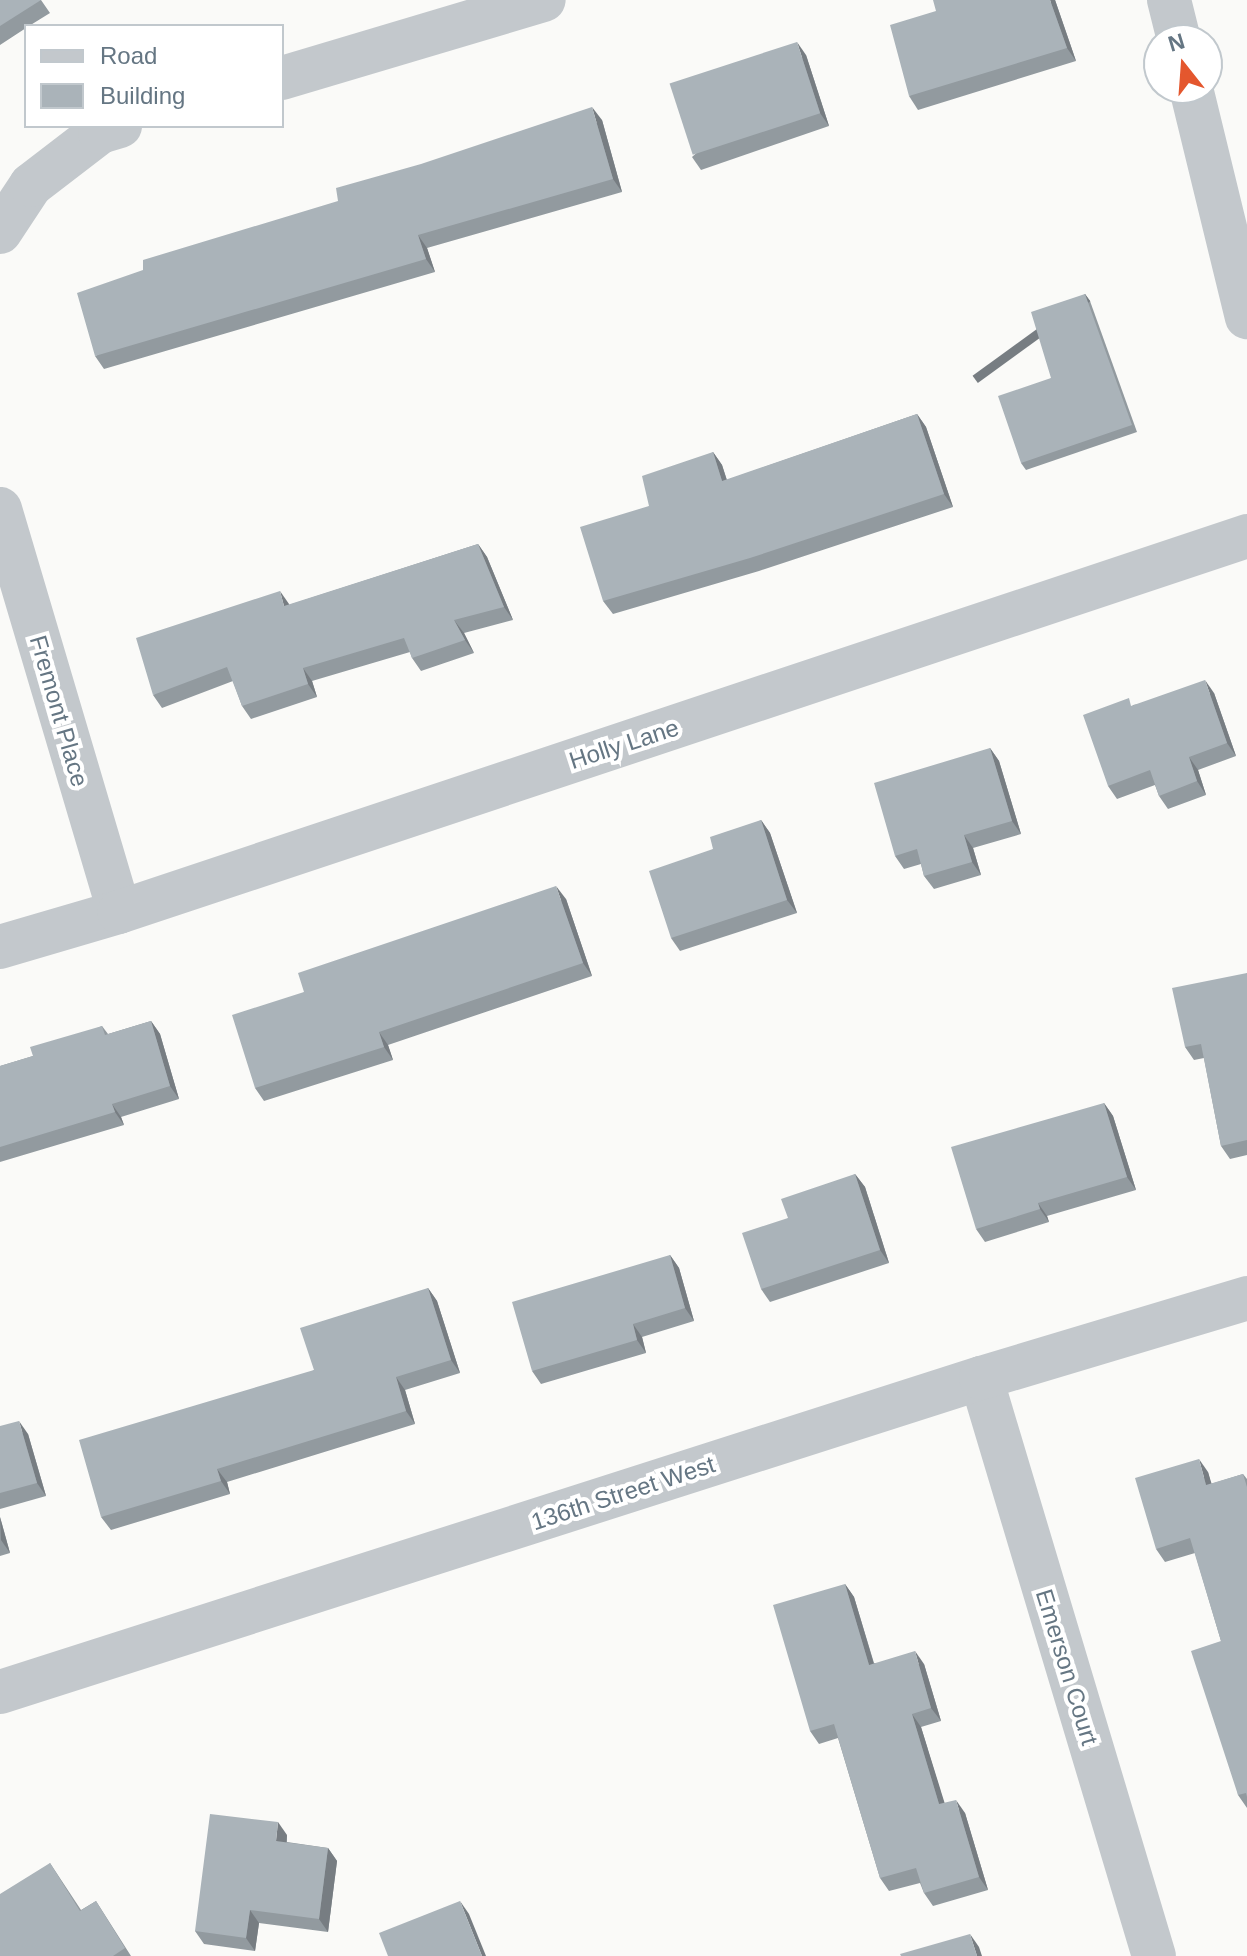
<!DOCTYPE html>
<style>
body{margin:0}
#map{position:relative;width:1247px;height:1956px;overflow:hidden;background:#fafaf8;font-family:Arial,sans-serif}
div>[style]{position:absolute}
.minor>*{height:44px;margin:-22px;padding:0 22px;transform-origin:22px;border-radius:22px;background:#c3c8cc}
.tertiary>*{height:44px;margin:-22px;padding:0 22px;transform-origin:22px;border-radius:22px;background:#c3c8cc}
.wall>*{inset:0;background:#929a9f}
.shaded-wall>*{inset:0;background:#777d82;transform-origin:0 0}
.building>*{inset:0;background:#aab3b9;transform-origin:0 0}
span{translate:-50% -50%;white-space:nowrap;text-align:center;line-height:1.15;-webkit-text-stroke:8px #fff;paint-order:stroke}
.street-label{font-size:24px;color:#657683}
.legend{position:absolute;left:24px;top:24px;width:260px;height:104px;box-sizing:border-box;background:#fff;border:2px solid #c1c8cd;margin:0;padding:10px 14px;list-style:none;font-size:24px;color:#657683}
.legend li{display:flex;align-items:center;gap:16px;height:40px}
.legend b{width:40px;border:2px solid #c1c8cd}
.north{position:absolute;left:1143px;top:24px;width:80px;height:80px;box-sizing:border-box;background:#fff;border:2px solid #c1c8cd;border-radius:50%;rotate:343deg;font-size:22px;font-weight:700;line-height:32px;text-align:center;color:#657683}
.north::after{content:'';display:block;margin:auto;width:28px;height:36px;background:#e4572e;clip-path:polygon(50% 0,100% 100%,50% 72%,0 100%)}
</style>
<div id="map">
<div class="minor">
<i style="left:1169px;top:0;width:41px;rotate:76deg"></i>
<i style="left:282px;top:78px;width:273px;rotate:-16.6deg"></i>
<i style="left:1191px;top:88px;width:236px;rotate:76.3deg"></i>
<i style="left:0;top:232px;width:56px;rotate:-56.6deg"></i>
<i style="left:31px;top:185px;width:87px;rotate:-37.5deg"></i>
<i style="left:100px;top:132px;width:21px;rotate:-17deg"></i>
<i style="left:0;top:509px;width:420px;rotate:73.5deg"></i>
<i style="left:0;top:947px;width:124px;rotate:-16.4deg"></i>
<i style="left:119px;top:912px;width:1189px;rotate:-18.43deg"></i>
<i style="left:981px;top:1378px;width:603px;rotate:73.34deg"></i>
</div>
<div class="tertiary">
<i style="left:0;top:1692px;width:1030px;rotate:-17.75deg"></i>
<i style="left:981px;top:1378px;width:278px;rotate:-16.7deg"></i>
</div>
<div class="wall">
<i style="clip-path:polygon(0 0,41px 0,50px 13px,29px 26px,26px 26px,26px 28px,0 45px)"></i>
<i style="clip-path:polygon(1055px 0,1076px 61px,918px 110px,909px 96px)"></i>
<i style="clip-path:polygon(806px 55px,829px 126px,701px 170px,692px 157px)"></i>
<i style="clip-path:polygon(602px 120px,622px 192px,427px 248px,435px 272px,104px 369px,95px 356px)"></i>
<i style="clip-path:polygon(1085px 294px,1090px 301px,1137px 432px,1026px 470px,1021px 463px,1051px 378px)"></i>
<i style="clip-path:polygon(917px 414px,926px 427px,953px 507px,759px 571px,613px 614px,603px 601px,649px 506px,713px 452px,722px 465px,727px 480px)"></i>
<i style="clip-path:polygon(478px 544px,487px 557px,513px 620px,464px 633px,474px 653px,421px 671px,412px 658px,410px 652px,312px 681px,317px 697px,251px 719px,242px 706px,233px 681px,162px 708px,153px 695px,289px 605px)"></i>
<i style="clip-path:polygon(1214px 693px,1236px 756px,1198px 770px,1206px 795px,1168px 809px,1159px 796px,1155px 785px,1117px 799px,1108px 786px,1133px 705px)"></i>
<i style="clip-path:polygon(990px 748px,999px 761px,1021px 834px,973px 848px,981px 875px,934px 889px,924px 876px,921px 864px,904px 869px,895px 856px)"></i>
<i style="clip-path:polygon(761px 820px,770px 833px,797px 913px,680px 951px,671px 938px,713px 849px)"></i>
<i style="clip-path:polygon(566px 899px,592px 976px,388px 1045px,393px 1060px,264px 1101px,255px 1088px,304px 992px)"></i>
<i style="clip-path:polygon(1247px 973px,1247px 1155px,1230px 1159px,1221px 1146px,1204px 1058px,1194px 1060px,1185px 1047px)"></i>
<i style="clip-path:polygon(151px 1021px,160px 1034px,179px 1099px,121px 1117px,124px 1125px,0 1162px,0 1066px,33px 1056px,102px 1026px,108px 1034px)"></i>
<i style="clip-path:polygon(1104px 1103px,1113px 1116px,1136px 1190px,1047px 1216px,1049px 1222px,985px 1242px,976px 1229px)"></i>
<i style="clip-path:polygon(855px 1174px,865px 1187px,889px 1263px,770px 1302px,761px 1289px,788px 1218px)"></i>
<i style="clip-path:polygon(670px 1255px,679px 1268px,694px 1321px,642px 1337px,646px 1353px,541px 1384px,532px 1371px)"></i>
<i style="clip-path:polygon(428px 1288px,437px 1301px,460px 1373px,405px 1390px,415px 1424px,227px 1482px,230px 1494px,111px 1530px,101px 1517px,314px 1370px)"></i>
<i style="clip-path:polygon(0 1426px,28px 1434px,46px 1496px,0 1509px)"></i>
<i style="clip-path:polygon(1208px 1472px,1211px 1484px,1243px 1474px,1247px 1479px,1247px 1808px,1238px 1795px,1221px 1641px,1195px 1553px,1165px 1562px,1156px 1549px)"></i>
<i style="clip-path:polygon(0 1517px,10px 1553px,0 1556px)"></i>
<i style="clip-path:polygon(845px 1584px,854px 1597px,874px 1663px,924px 1664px,941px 1721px,921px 1727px,944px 1803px,965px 1813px,988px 1890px,933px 1906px,924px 1893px,920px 1883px,889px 1891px,880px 1878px,838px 1738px,819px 1744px,810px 1731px)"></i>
<i style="clip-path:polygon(287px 1835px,287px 1842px,328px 1848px,337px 1861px,328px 1932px,259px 1923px,255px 1951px,204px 1944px,195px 1931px)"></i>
<i style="clip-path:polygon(50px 1863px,81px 1910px,96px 1901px,131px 1956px,0 1956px)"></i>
</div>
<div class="shaded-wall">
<i style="clip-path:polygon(1050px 0,1055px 0,1076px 61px,1067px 48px)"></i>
<i style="clip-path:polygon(797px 42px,806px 55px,829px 126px,820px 113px)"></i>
<i style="clip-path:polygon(592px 107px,602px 120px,622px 192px,613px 179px)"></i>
<i style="clip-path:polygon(418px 235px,427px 248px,435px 272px,426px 259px)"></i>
<i style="left:1085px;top:294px;width:9px;height:139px;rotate:54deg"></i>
<i style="clip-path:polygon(917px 414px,926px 427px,953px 507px,944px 494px)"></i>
<i style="clip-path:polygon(713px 452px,722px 465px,731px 494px,722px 481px)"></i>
<i style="clip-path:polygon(478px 544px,487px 557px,513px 620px,504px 607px)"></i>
<i style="clip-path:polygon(280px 591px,289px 604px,294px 619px,284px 606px)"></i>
<i style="clip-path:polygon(454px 620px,464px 633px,474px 653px,465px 640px)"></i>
<i style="clip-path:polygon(303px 668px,312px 681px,317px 697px,308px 684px)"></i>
<i style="clip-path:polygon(1205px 680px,1214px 693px,1236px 756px,1227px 743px)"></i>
<i style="clip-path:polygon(990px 748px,999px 761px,1021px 834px,1012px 821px)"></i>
<i style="clip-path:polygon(1189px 757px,1198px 770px,1206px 795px,1197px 781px)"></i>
<i style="clip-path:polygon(761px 820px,770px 833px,797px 913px,787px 900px)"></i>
<i style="clip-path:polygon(964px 835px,973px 848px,981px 875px,972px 862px)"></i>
<i style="clip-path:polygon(556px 886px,566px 899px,592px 976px,583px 963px)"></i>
<i style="clip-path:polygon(151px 1021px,160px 1034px,179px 1099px,170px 1086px)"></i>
<i style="clip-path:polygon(379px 1032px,388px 1045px,393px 1060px,384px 1047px)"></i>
<i style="clip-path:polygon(1104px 1103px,1113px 1116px,1136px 1190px,1127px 1177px)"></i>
<i style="clip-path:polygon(112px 1104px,121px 1117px,124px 1125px,115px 1112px)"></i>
<i style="clip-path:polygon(855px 1174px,865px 1187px,889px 1263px,880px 1250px)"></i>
<i style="clip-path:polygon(1038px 1203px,1047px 1216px,1049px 1222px,1040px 1209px)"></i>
<i style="clip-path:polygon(670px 1255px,679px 1268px,694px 1321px,685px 1308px)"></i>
<i style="clip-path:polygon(428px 1288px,437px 1301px,460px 1373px,451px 1360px)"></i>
<i style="clip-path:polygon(633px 1324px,642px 1337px,646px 1353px,637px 1340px)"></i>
<i style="clip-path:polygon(396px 1377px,405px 1390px,415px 1424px,406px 1411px)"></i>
<i style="clip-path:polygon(19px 1421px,28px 1434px,46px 1496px,37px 1483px)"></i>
<i style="clip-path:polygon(1199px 1459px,1208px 1472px,1216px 1498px,1206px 1485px)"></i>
<i style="clip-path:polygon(217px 1469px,227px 1482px,230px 1494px,221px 1481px)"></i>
<i style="clip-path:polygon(0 1517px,10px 1553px,1px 1540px)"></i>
<i style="clip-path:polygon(845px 1584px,854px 1597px,878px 1678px,869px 1665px)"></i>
<i style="clip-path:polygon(915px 1651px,924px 1664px,941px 1721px,931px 1708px)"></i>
<i style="clip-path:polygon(912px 1714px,921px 1727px,949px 1817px,939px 1804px)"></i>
<i style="clip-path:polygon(956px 1800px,965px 1813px,988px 1890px,979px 1877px)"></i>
<i style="clip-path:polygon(278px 1822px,287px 1835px,285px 1854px,276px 1841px)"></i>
<i style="clip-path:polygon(328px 1848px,337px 1861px,328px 1932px,319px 1919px)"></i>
<i style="clip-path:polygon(460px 1901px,469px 1914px,486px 1956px,482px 1956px)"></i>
<i style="clip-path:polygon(250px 1910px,259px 1923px,255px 1951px,246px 1938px)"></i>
<i style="clip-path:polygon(970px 1934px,979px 1947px,982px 1956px,977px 1956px)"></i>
</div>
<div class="building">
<i style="clip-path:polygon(0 0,41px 0,0 26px)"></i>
<i style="clip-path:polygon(933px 0,1050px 0,1067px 48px,909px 96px,890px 25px,936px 11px)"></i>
<i style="left:797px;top:42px;width:75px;height:134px;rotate:72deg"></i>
<i style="clip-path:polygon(592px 107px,613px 179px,418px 235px,426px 259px,95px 356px,77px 293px,143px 270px,143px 260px,338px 201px,336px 188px,421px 164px)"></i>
<i style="clip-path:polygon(1085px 294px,1132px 425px,1021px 463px,998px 396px,1051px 378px,1031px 312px)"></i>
<i style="clip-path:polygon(917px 414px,944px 494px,750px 558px,603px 601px,580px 527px,649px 506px,642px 476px,713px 452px,722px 481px)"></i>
<i style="clip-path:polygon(478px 544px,504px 607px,454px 620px,465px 640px,412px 658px,404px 638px,303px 668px,308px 684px,242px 706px,227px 667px,153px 695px,136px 638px,280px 591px,284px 606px)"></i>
<i style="clip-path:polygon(1205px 680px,1227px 743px,1189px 757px,1197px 781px,1159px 796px,1150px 770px,1108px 786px,1083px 715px,1129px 698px,1131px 706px)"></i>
<i style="clip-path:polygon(990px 748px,1012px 821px,964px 835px,972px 862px,924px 876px,917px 849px,895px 856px,874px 783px)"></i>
<i style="clip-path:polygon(761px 820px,787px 900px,671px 938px,649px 871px,713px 849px,710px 837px)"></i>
<i style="clip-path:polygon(556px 886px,583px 963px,379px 1032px,384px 1047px,255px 1088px,232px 1015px,304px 992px,298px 973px)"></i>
<i style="clip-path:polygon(1247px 973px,1247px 1140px,1221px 1146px,1201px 1044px,1185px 1047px,1172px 988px)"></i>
<i style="clip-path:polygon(151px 1021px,170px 1086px,112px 1104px,115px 1112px,0 1147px,0 1066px,33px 1056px,30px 1047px,102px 1026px,105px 1035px)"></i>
<i style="clip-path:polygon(1104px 1103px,1127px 1177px,1038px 1203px,1040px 1209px,976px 1229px,951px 1147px)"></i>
<i style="clip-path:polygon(855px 1174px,880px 1250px,761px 1289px,742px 1233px,788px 1218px,781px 1199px)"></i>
<i style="clip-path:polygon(670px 1255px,685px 1308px,633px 1324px,637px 1340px,532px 1371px,512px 1302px)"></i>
<i style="clip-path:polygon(428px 1288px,451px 1360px,396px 1377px,406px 1411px,217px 1469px,221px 1481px,101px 1517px,79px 1440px,314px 1370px,300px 1328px)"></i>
<i style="clip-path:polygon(19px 1421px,37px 1483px,0 1493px,0 1426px)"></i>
<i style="clip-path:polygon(1199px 1459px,1206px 1485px,1243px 1474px,1247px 1487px,1247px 1797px,1246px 1793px,1238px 1795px,1191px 1651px,1221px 1641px,1190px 1538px,1156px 1549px,1135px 1478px)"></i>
<i style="clip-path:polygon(845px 1584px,869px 1665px,915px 1651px,931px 1708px,912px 1714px,939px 1804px,956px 1800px,979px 1877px,924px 1893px,916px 1868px,880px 1878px,834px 1724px,810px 1731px,773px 1605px)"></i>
<i style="clip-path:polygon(210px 1814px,278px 1822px,276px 1841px,328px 1848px,319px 1919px,250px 1910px,246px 1938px,195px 1931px)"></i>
<i style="clip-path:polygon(50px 1863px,80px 1911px,96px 1901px,125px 1948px,113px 1956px,0 1956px,0 1894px)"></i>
<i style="clip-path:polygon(460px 1901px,482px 1956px,388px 1956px,379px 1933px)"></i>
<i style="clip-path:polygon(970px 1934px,977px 1956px,901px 1956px,900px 1954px)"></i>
</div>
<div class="street-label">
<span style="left:59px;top:711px;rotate:74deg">Fremont Place</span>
<span style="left:624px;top:744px;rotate:-18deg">Holly Lane</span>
<span style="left:623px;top:1493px;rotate:-18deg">136th Street West</span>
<span style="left:1067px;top:1667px;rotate:73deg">Emerson Court</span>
</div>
<ul class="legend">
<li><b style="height:10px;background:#c3c8cc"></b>Road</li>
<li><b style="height:22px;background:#aab3b9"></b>Building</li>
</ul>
<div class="north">N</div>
</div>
